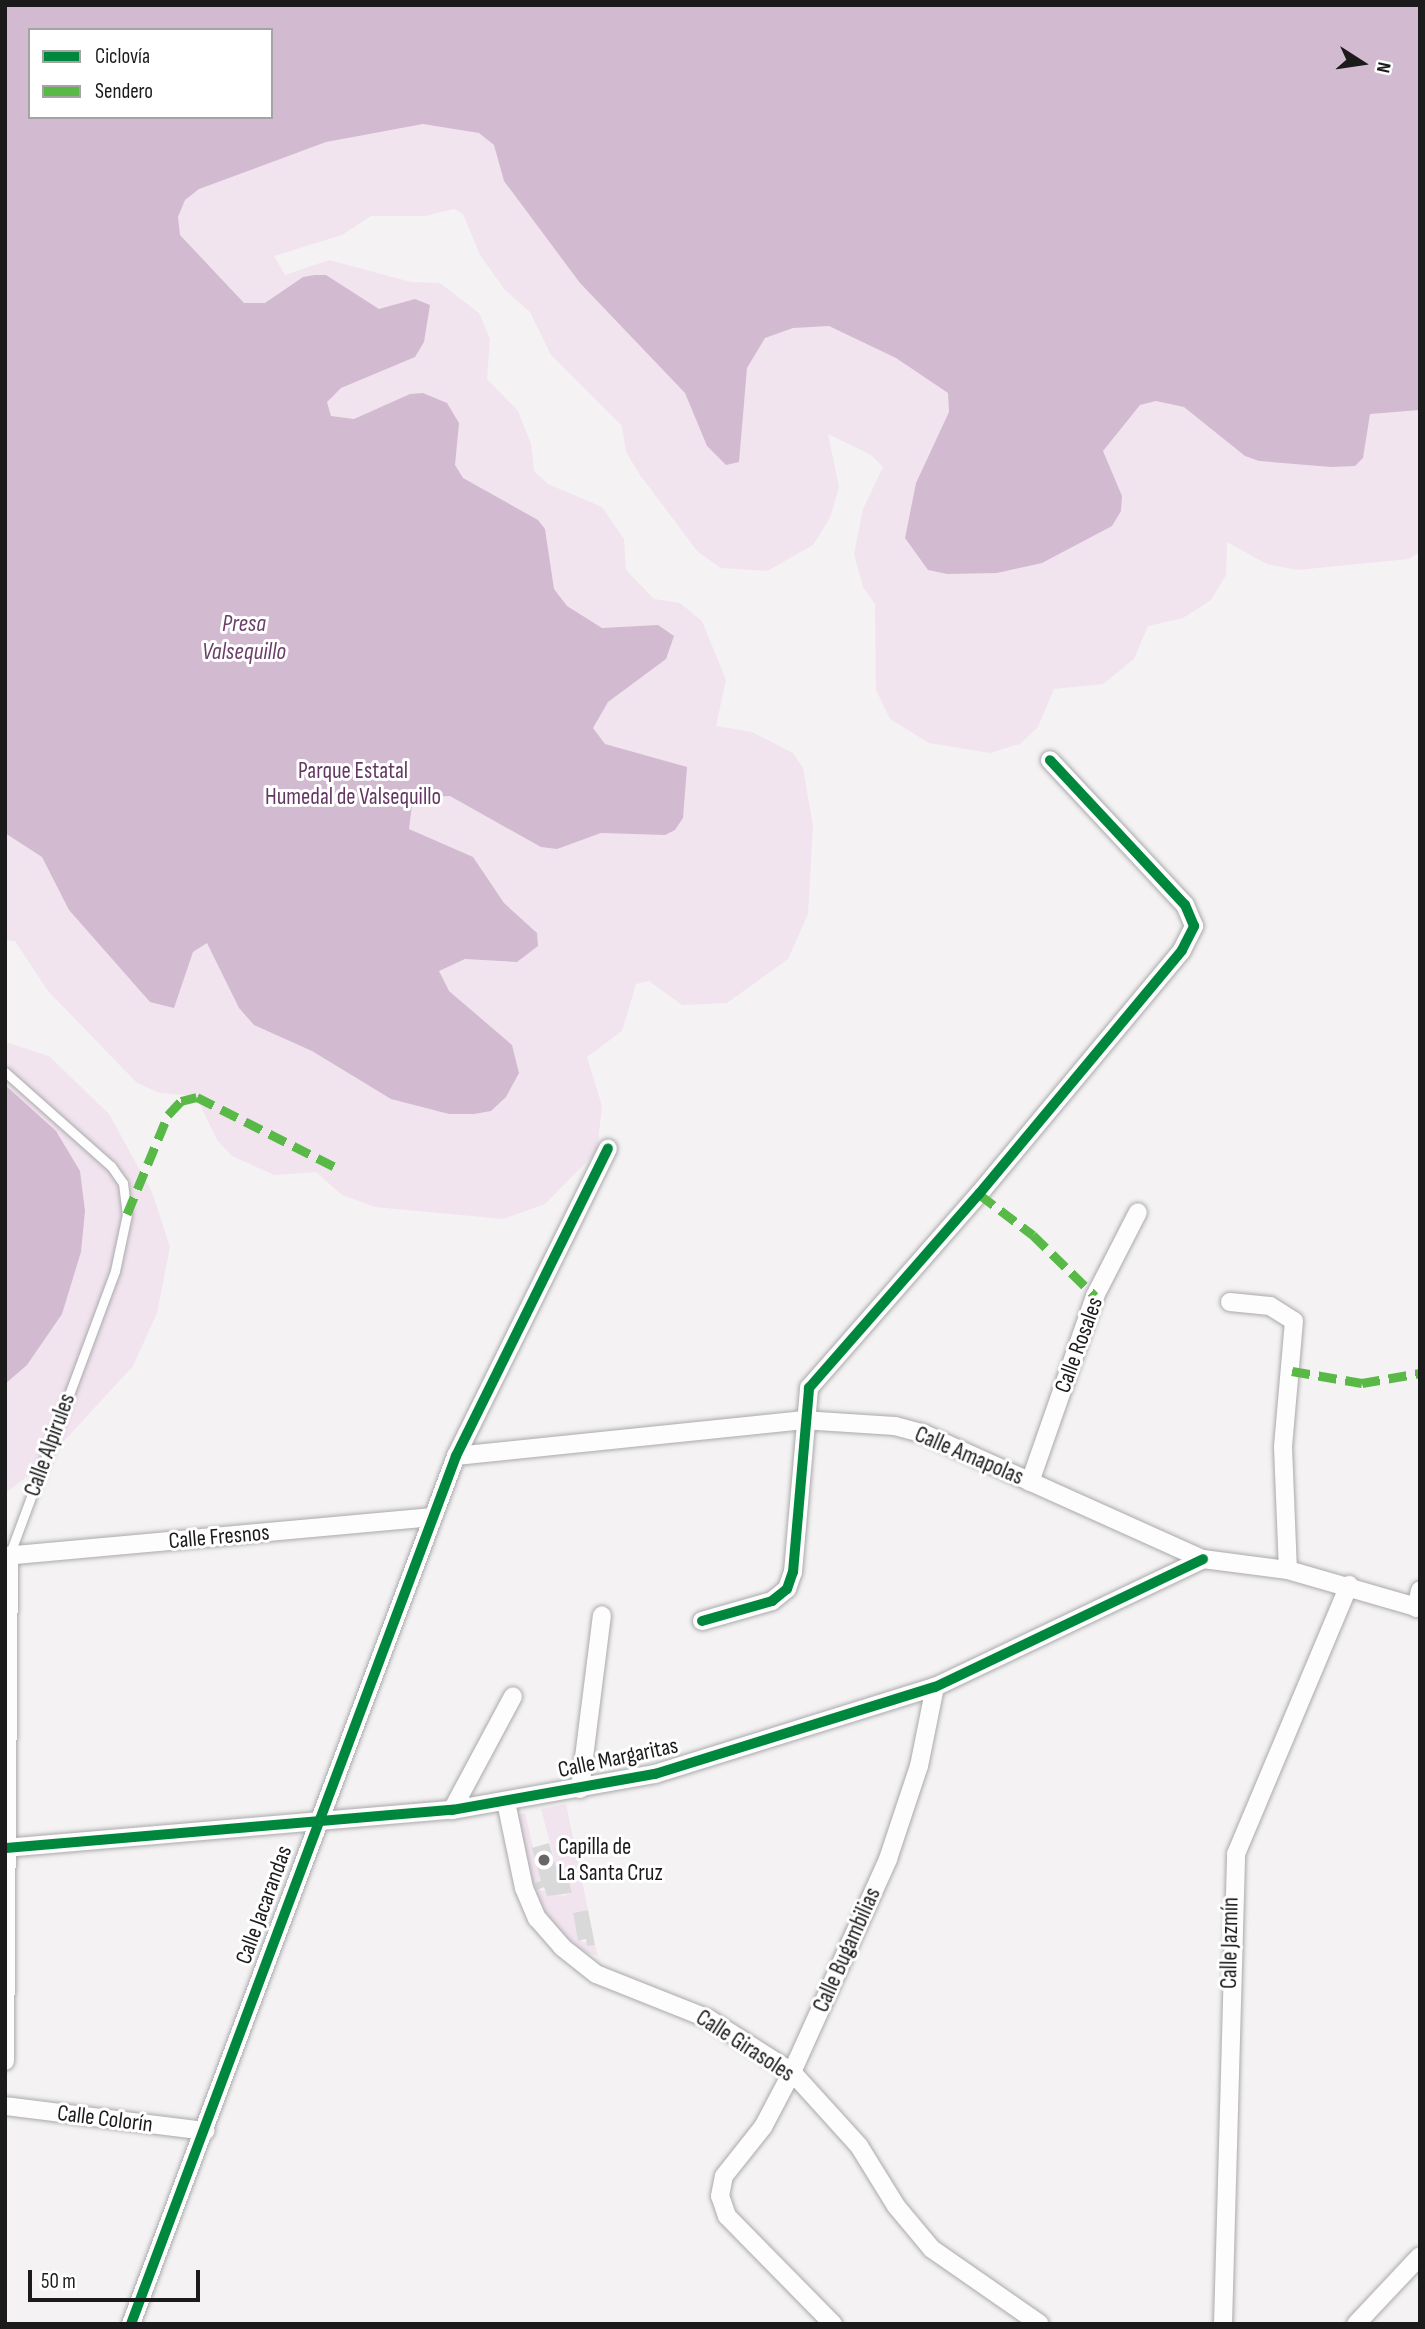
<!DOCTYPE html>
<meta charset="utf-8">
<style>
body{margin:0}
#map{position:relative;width:1425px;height:2329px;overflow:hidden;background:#f4f2f3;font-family:"Sofia Sans Condensed",sans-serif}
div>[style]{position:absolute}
.green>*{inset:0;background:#f1e4ef}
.water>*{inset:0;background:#d2bad1}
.building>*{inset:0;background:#dad9da}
.roads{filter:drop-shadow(0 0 2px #abaaab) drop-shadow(0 0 2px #abaaab)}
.lane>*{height:9px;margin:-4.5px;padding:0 4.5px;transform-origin:4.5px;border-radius:4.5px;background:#fdfdfd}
.street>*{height:18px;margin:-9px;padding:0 9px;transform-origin:9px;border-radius:9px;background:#fdfdfd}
.quiet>*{height:9px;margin-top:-4.5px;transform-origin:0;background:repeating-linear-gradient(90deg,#58b947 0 18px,transparent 0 27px)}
.cycleway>*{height:10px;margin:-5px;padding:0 5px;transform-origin:5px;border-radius:5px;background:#00873e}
.dots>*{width:19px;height:19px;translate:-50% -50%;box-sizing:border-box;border:4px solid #fff;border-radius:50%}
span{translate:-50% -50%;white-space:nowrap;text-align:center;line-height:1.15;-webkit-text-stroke:6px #fff;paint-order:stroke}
.park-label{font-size:23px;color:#633762}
.street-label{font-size:23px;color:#1c1b1c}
.poi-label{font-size:23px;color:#1c1b1c}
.left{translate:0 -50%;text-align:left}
.water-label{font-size:24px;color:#6b3f6a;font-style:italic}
.frame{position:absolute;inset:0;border:7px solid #1c1b1c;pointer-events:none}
.legend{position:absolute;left:28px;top:28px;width:245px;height:91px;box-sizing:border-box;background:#fff;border:2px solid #a4a4a4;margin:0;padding:9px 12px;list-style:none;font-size:21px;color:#1c1b1c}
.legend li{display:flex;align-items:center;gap:14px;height:35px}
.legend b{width:35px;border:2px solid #a4a4a4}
.north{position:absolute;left:1327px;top:28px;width:70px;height:70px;-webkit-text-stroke:5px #fff;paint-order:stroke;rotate:102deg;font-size:19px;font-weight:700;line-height:28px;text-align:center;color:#1c1b1c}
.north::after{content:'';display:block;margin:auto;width:24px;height:32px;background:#1c1b1c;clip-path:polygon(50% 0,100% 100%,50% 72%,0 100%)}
.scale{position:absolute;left:28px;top:2270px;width:172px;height:32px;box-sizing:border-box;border:4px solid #1c1b1c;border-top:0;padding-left:9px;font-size:21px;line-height:24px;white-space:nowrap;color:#1c1b1c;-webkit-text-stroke:5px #fff;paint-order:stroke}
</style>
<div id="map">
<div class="green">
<i style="clip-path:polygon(evenodd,5px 5px,1420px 5px,1420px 552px,1409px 559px,1297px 570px,1267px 564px,1227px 542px,1226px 575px,1211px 600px,1183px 618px,1148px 626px,1134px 659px,1103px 684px,1054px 689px,1038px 727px,1020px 744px,990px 753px,929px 743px,890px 719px,876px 690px,875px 604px,863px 587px,854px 554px,863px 509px,883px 467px,871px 455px,828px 434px,839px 487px,830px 518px,813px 545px,767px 571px,721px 568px,698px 552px,640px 475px,626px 452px,622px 426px,551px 355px,530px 312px,505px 290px,480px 255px,463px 214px,454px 209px,425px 216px,371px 216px,342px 235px,274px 256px,285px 275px,329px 260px,411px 282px,440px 283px,479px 313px,490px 339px,487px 379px,518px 411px,531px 444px,534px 471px,548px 484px,602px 507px,624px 539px,626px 570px,654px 599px,680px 603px,702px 621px,726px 680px,716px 726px,752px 732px,793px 753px,803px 768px,813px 826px,808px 914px,788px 959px,727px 1003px,682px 1005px,649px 981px,636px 984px,622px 1031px,587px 1057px,602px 1106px,597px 1151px,545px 1204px,503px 1219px,375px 1207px,342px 1195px,316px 1172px,274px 1175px,232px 1156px,217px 1140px,196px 1096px,160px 1093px,137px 1083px,48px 991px,15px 941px,5px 940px,5px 5px,30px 30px,271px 30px,271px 117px,30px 117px,30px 30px)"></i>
<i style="clip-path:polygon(5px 1042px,49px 1056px,109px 1114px,152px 1192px,170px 1247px,157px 1313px,133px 1366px,41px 1466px,5px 1493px)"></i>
<i style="clip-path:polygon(566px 1804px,588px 1910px,573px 1913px,578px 1940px,595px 1945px,598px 1956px,565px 1947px,524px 1883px,509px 1816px,525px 1813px,541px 1881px,537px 1889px,563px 1896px,572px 1893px,558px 1873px,541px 1809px)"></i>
</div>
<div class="water">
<i style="clip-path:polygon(evenodd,5px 5px,1420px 5px,1420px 410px,1370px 414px,1363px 458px,1355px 466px,1331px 467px,1259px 461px,1245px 456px,1184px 407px,1156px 401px,1140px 405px,1103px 451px,1122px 496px,1121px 511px,1112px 526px,1042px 563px,997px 573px,947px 574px,928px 570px,905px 538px,916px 483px,949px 412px,948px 393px,896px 358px,829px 326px,793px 328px,765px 338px,747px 368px,739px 462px,726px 465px,707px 446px,685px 393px,580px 283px,504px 181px,494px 145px,479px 133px,423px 124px,326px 142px,199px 189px,185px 200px,178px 217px,180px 235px,244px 303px,265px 303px,303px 277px,315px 275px,326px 275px,379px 309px,415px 299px,430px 305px,424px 342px,415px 357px,341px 388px,327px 402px,331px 416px,354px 419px,410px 394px,423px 393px,447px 403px,459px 423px,455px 465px,463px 478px,538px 520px,545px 529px,554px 589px,567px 606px,602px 628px,658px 625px,674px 636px,666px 659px,608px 702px,593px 728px,605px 744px,687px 767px,683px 818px,675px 830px,665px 835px,601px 833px,557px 849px,541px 847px,450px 796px,421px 797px,412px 805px,409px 829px,473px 857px,504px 903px,537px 933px,538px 946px,517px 962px,465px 959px,439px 971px,449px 991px,512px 1045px,519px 1073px,506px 1097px,491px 1111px,474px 1114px,449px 1114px,391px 1099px,312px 1051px,254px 1025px,239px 1008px,207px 943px,193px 952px,174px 1008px,150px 1002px,69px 910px,42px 857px,5px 833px,5px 5px,30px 30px,271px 30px,271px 117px,30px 117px,30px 30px)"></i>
<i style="clip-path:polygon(5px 1085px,56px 1131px,80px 1171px,85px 1211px,81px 1252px,62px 1314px,27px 1365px,5px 1384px)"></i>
</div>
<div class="building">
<i style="clip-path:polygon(549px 1843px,558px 1873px,566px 1871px,572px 1893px,547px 1896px,544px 1887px,537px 1890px,535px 1883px,541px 1881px,532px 1848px)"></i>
<i style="clip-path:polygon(588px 1910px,595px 1945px,587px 1946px,586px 1939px,578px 1941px,573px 1913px)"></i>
</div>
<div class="roads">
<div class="lane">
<i style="left:5px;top:1072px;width:142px;rotate:41.6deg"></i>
<i style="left:111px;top:1166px;width:21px;rotate:55deg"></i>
<i style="left:123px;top:1183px;width:31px;rotate:83deg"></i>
<i style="left:127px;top:1214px;width:58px;rotate:101.9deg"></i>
<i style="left:115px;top:1271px;width:304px;rotate:110.4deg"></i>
</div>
<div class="street">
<i style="left:1230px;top:1302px;width:40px;rotate:5.7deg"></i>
<i style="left:1270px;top:1306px;width:28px;rotate:32deg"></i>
<i style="left:1294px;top:1321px;width:126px;rotate:95deg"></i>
<i style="left:1283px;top:1447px;width:123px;rotate:87.7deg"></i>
<i style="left:456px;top:1456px;width:348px;rotate:-5.9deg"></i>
<i style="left:802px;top:1420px;width:93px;rotate:3.7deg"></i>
<i style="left:895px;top:1426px;width:28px;rotate:15deg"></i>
<i style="left:922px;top:1433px;width:308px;rotate:24.2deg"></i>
<i style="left:1203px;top:1559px;width:86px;rotate:7.4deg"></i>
<i style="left:1288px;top:1570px;width:137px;rotate:16.1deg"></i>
<i style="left:1030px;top:1482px;width:197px;rotate:-70.7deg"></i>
<i style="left:1095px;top:1296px;width:94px;rotate:-62.9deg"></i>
<i style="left:5px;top:1556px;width:429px;rotate:-5.2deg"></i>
<i style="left:1416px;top:1608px;width:18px;rotate:-77deg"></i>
<i style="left:702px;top:1621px;width:73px;rotate:-15.9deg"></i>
<i style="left:772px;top:1601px;width:19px;rotate:-39deg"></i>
<i style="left:787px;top:1589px;width:18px;rotate:-71deg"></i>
<i style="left:793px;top:1572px;width:185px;rotate:-85deg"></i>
<i style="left:809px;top:1388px;width:258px;rotate:-48.8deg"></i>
<i style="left:979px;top:1194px;width:317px;rotate:-50.2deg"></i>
<i style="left:1182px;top:950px;width:27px;rotate:-63deg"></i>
<i style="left:1194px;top:926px;width:23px;rotate:-113deg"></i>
<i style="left:1185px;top:905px;width:198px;rotate:-133deg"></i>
<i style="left:580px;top:1789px;width:175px;rotate:-82.8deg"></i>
<i style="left:506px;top:1802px;width:88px;rotate:78.2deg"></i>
<i style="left:524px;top:1888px;width:33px;rotate:67deg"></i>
<i style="left:537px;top:1918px;width:38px;rotate:49deg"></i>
<i style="left:562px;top:1947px;width:43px;rotate:38.5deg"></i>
<i style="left:596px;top:1974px;width:122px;rotate:21.7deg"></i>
<i style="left:709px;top:2019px;width:98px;rotate:32.6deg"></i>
<i style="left:792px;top:2072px;width:100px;rotate:47.8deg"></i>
<i style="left:859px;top:2146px;width:70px;rotate:58.3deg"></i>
<i style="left:896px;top:2206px;width:56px;rotate:50.1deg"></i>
<i style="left:932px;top:2249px;width:131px;rotate:34.8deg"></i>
<i style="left:452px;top:1810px;width:129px;rotate:-61.8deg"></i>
<i style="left:5px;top:1848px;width:449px;rotate:-4.9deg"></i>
<i style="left:452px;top:1810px;width:206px;rotate:-10.1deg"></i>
<i style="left:655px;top:1774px;width:293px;rotate:-17.3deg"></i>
<i style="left:935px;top:1687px;width:297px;rotate:-25.5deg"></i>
<i style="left:5px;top:2061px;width:505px;rotate:-89.55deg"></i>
<i style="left:5px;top:2106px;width:202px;rotate:7.1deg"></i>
<i style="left:131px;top:2324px;width:927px;rotate:-69.47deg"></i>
<i style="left:456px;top:1456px;width:343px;rotate:-63.7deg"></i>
<i style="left:833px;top:2324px;width:151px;rotate:-134.5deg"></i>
<i style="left:727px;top:2216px;width:21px;rotate:-109deg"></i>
<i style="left:720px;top:2196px;width:20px;rotate:-79deg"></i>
<i style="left:724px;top:2176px;width:63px;rotate:-51.5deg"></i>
<i style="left:763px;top:2127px;width:62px;rotate:-62.2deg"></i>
<i style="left:792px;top:2072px;width:234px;rotate:-65.7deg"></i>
<i style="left:888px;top:1859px;width:98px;rotate:-71.6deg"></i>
<i style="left:919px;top:1766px;width:81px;rotate:-78.6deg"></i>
<i style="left:1223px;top:2324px;width:470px;rotate:-88.4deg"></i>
<i style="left:1236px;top:1854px;width:292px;rotate:-67.2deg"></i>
<i style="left:1356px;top:2324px;width:93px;rotate:-46.7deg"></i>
</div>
</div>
<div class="quiet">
<i style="left:979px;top:1194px;width:68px;rotate:37.2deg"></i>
<i style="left:1033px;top:1235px;width:87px;rotate:44.5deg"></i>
<i style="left:127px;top:1214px;width:107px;rotate:-67.5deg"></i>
<i style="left:168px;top:1115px;width:19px;rotate:-47deg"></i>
<i style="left:181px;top:1101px;width:16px;rotate:-14deg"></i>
<i style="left:197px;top:1097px;width:161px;rotate:26.9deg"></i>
<i style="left:1292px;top:1371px;width:71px;rotate:9.7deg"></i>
<i style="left:1362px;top:1383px;width:59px;rotate:-9.8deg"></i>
</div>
<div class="cycleway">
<i style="left:702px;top:1621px;width:73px;rotate:-15.9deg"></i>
<i style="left:772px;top:1601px;width:19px;rotate:-39deg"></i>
<i style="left:787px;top:1589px;width:18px;rotate:-71deg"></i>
<i style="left:793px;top:1572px;width:185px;rotate:-85deg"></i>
<i style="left:809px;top:1388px;width:258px;rotate:-48.8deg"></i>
<i style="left:979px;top:1194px;width:317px;rotate:-50.2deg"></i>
<i style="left:1182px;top:950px;width:27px;rotate:-63deg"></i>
<i style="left:1194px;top:926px;width:23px;rotate:-113deg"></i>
<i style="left:1185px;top:905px;width:198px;rotate:-133deg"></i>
<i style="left:5px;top:1848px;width:449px;rotate:-4.9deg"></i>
<i style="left:452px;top:1810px;width:206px;rotate:-10.1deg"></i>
<i style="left:655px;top:1774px;width:293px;rotate:-17.3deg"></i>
<i style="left:935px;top:1687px;width:297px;rotate:-25.5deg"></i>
<i style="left:131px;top:2324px;width:927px;rotate:-69.47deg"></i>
<i style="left:456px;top:1456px;width:343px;rotate:-63.7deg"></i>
</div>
<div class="dots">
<i style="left:544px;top:1860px;background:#686667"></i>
</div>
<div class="park-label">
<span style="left:353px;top:784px">Parque Estatal<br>Humedal de Valsequillo</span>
</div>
<div class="street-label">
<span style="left:1079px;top:1345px;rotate:-70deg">Calle Rosales</span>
<span style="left:50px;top:1445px;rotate:-70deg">Calle Alpirules</span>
<span style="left:969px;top:1456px;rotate:23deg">Calle Amapolas</span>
<span style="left:219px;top:1537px;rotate:-5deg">Calle Fresnos</span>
<span style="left:618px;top:1758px;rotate:-12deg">Calle Margaritas</span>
<span style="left:264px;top:1905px;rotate:-70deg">Calle Jacarandas</span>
<span style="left:1230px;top:1943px;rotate:-89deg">Calle Jazmín</span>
<span style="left:847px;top:1950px;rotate:-66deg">Calle Bugambilias</span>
<span style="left:745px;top:2046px;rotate:33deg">Calle Girasoles</span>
<span style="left:105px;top:2119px;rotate:7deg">Calle Colorín</span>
</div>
<div class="poi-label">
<span class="left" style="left:558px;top:1860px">Capilla de<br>La Santa Cruz</span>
</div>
<div class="water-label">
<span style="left:244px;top:638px">Presa<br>Valsequillo</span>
</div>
<div class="frame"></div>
<ul class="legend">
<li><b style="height:9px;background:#00873e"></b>Ciclovía</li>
<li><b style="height:9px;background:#58b947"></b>Sendero</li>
</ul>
<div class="north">N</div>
<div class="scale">50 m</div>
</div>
